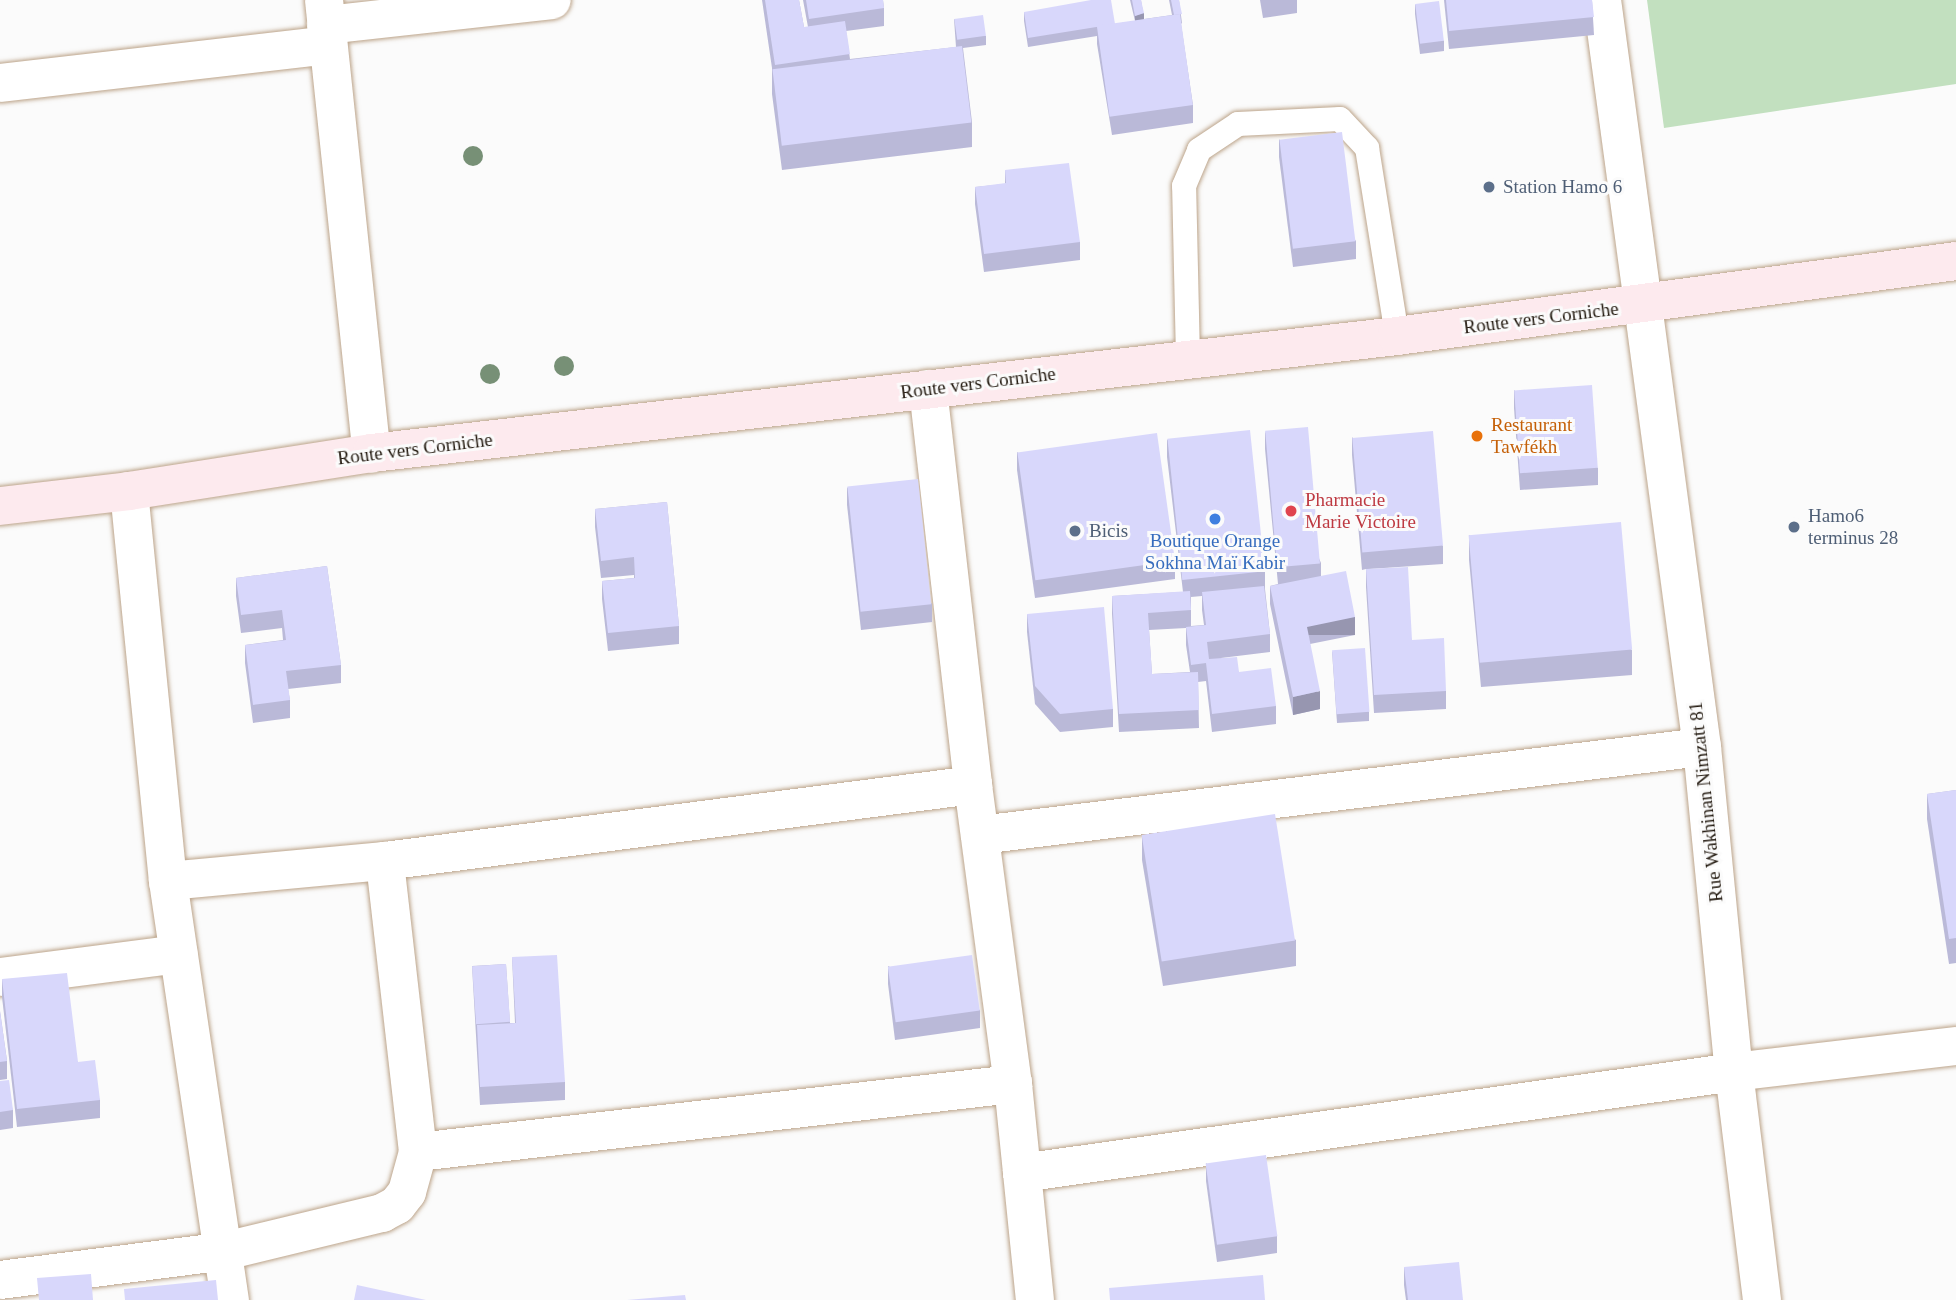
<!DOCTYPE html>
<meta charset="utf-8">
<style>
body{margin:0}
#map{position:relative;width:1956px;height:1300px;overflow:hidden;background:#fbfbfb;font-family:Georgia,serif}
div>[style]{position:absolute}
.green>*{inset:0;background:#c2e0bf}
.roads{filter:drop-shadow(0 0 2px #bca48a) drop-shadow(0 0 2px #bca48a)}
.service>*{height:24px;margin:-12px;padding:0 12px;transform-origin:12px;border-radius:12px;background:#fff}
.minor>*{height:38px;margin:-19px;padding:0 19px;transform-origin:19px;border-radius:19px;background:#fff}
.tertiary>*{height:38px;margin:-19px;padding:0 19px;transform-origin:19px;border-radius:19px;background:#fff}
.secondary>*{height:38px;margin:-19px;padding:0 19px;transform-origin:19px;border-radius:19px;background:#fdeaee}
.trees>*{width:20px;height:20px;margin:-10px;border-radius:50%;background:#779076}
.wall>*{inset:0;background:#bab9d8}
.shaded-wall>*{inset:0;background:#9796b0;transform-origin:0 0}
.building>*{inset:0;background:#d8d7fb;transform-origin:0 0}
.dots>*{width:19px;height:19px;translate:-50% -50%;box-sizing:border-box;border:4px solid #fbfbfb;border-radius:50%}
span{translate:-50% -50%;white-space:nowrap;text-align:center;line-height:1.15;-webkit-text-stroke:6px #fbfbfb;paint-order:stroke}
.service-label{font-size:19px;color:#4e5e75}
.left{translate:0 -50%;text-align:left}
.street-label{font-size:19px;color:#231a10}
.food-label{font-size:19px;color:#c56008}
.health-label{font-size:19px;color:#be3a42}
.shop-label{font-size:19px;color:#366cbe}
</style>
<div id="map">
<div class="green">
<i style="clip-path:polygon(1647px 0,1956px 0,1956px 84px,1664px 128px)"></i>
</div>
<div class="roads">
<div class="service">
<i style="left:1188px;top:358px;width:172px;rotate:-91.3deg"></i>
<i style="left:1184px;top:186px;width:39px;rotate:-67deg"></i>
<i style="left:1199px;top:150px;width:47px;rotate:-33.7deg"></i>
<i style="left:1238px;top:124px;width:102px;rotate:-2.8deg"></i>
<i style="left:1340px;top:119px;width:40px;rotate:47deg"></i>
<i style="left:1367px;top:148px;width:190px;rotate:80.9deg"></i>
</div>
<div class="minor">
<i style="left:324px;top:0;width:456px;rotate:84deg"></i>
<i style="left:1602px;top:0;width:308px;rotate:82.3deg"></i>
<i style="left:326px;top:25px;width:227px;rotate:-6.3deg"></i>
<i style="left:0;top:83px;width:329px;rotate:-6.6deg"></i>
<i style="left:928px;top:389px;width:399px;rotate:83.5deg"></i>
<i style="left:973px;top:785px;width:302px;rotate:82.4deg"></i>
<i style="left:1013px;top:1084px;width:217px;rotate:84.2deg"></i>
<i style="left:129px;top:491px;width:392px;rotate:84.3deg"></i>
<i style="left:168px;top:881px;width:424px;rotate:81.6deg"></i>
<i style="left:980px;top:835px;width:727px;rotate:-6.95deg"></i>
<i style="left:168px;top:881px;width:218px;rotate:-5.3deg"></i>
<i style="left:385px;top:861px;width:593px;rotate:-7.36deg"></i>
<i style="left:0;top:977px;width:180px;rotate:-7.3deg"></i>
<i style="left:418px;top:1152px;width:599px;rotate:-6.52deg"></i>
<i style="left:1022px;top:1173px;width:719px;rotate:-8.07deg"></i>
<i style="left:1734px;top:1072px;width:224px;rotate:-6.7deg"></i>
<i style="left:0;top:1280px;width:227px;rotate:-7.3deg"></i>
<i style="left:225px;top:1251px;width:162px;rotate:-13.6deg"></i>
<i style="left:382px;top:1213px;width:17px;rotate:-28deg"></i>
<i style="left:397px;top:1205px;width:16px;rotate:-52deg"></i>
<i style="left:407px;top:1192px;width:41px;rotate:-74.6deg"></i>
<i style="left:418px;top:1152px;width:293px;rotate:-96.5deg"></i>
</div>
<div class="tertiary">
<i style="left:1643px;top:305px;width:446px;rotate:82.4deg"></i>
<i style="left:1702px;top:747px;width:327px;rotate:84.4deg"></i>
<i style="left:1734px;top:1072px;width:230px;rotate:83deg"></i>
</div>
<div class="secondary">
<i style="left:0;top:506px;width:130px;rotate:-6.6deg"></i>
<i style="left:129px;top:491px;width:246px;rotate:-8.9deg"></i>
<i style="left:372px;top:453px;width:1032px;rotate:-6.51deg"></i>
<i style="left:1397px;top:336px;width:564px;rotate:-7.64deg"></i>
</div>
</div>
<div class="trees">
<i style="left:473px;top:156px"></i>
<i style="left:564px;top:366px"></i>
<i style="left:490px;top:374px"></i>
</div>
<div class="wall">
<i style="clip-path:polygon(762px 0,799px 0,804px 27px,808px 27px,803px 0,883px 0,884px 8px,884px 26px,846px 31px,850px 59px,956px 47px,954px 19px,986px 36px,986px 45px,963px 48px,972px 122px,972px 147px,782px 170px,772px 94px,772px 68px)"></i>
<i style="clip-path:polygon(1130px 0,1141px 0,1144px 19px,1172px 15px,1169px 0,1179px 0,1182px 23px,1181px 24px,1193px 105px,1193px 123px,1112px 135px,1097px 44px,1097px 36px,1028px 47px,1024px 21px,1024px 12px,1115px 24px,1135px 21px)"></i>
<i style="clip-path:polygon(1260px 0,1297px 0,1297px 13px,1263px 18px)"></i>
<i style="clip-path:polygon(1444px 0,1592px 0,1594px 35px,1449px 49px)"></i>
<i style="clip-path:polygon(1415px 4px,1444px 41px,1444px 51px,1420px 54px,1415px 14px)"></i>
<i style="clip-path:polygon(1279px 139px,1356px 241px,1356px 259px,1293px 267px,1279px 157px)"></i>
<i style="clip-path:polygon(1005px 170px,1080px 242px,1080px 260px,984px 272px,975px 204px,975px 187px,1005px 184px)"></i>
<i style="clip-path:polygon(1514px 390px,1598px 468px,1598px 485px,1520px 490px,1514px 408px)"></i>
<i style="clip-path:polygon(1265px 431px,1321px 563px,1321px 576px,1355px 635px,1310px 644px,1320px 709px,1293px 715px,1270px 604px,1270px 586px,1278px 584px,1265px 449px)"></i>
<i style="clip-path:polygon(1352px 437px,1443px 546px,1443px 564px,1369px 569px,1412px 640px,1446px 691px,1446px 709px,1374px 713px,1366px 587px,1366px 569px,1362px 570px,1352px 455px)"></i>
<i style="clip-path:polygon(evenodd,1167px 439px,1265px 571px,1265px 589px,1270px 634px,1270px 652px,1221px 658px,1239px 672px,1276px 706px,1276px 724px,1212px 732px,1206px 681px,1198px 682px,1199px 728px,1119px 732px,1112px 614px,1112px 596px,1183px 592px,1167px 457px,1167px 439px,1202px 596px,1202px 610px,1204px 625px,1191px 626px,1191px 597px,1202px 596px,1167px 439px,1186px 628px,1186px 645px,1190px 672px,1152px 674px,1149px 630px,1186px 628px)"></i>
<i style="clip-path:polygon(1017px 452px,1175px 561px,1175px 579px,1035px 598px,1017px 470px)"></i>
<i style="clip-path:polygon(847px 487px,932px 604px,932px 622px,861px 630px,847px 505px)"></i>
<i style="clip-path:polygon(667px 502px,679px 626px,679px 644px,608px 651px,602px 599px,602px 581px,634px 578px,634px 575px,601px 578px,595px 527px,595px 509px)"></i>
<i style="clip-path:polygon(1469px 535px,1632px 650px,1632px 675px,1481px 687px,1469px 560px)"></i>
<i style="clip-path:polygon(327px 566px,341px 665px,341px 683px,288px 689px,290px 700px,290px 718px,253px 723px,245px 663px,245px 645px,283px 640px,282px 628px,241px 633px,236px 596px,236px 578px)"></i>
<i style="clip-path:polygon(1027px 614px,1113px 709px,1113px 727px,1060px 732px,1035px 704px,1027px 632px)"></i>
<i style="clip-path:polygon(1332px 651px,1369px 712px,1369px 721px,1337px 723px)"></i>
<i style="clip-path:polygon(1956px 790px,1956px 963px,1949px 964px,1927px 819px,1927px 794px)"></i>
<i style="clip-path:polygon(1142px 835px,1296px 940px,1296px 966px,1163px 986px,1142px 860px)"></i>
<i style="clip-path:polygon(512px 957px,565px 1082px,565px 1100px,480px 1105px,472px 966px,506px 964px,510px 1023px,515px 1023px)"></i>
<i style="clip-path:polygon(888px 966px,980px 1010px,980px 1028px,895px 1040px,888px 984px)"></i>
<i style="clip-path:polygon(2px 979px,78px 1062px,100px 1100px,100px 1118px,17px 1127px,2px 997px)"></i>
<i style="clip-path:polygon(0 1011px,7px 1061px,7px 1079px,0 1080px)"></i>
<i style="clip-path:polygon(0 1081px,13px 1110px,13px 1128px,0 1130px)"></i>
<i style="clip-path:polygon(1206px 1163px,1277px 1236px,1277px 1253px,1217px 1262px,1206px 1181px)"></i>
<i style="clip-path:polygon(1404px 1267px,1463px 1300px,1406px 1300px,1404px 1285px)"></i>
</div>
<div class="shaded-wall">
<i style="clip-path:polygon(1144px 13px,1144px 23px,1135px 25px,1135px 16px)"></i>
<i style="left:1355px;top:617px;width:18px;height:49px;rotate:90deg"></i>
<i style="clip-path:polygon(1320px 691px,1320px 709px,1293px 715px,1293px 697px)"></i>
</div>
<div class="building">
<i style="clip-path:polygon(765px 0,799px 0,804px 27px,845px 21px,850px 54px,775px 65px)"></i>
<i style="clip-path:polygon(806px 0,883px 0,884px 8px,809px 19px)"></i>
<i style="clip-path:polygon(1091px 0,1111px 0,1115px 24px,1028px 38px,1024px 12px)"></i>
<i style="clip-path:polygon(1132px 0,1141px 0,1144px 13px,1135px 16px)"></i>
<i style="clip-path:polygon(1171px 0,1179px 0,1182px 14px,1174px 15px)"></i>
<i style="clip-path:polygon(1446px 0,1592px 0,1594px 17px,1449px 31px)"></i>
<i style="left:1439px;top:1px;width:40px;height:24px;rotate:83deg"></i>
<i style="left:1180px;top:14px;width:92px;height:84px;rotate:82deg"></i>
<i style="left:983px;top:15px;width:21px;height:29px;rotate:82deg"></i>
<i style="left:962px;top:46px;width:77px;height:191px;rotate:83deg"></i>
<i style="left:1342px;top:132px;width:110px;height:63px;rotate:83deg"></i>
<i style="clip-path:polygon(1069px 163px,1080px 242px,984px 254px,975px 187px,1006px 183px,1005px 170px)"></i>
<i style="left:1592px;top:385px;width:83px;height:78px;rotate:86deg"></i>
<i style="left:1308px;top:427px;width:137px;height:43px;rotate:85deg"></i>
<i style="left:1250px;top:430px;width:142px;height:83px;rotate:84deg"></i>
<i style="left:1433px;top:431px;width:115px;height:81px;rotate:85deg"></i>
<i style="left:1157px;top:433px;width:129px;height:141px;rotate:82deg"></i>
<i style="left:918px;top:479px;width:126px;height:71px;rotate:84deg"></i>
<i style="clip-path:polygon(667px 502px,679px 626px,608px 633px,602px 581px,635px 578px,634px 557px,601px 561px,595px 509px)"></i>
<i style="left:1621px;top:522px;width:128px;height:153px;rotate:85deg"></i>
<i style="clip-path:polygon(327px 566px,341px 665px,286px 671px,290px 700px,253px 705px,245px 645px,286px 640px,282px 610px,241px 615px,236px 578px)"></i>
<i style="clip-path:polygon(1408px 567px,1412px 640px,1444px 638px,1446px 691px,1374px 695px,1366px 569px)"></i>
<i style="clip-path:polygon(1346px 571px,1355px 617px,1307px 627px,1320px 691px,1293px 697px,1270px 586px)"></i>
<i style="clip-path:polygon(1264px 586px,1270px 634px,1207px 642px,1209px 659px,1237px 657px,1239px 672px,1271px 668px,1276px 706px,1212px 714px,1206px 663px,1191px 665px,1186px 627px,1206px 625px,1202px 592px)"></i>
<i style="clip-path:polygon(1190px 591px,1191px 610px,1148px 613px,1152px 674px,1198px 672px,1199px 710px,1119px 714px,1112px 596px)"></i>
<i style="clip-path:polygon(1104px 607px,1113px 709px,1060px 714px,1035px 686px,1027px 614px)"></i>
<i style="left:1365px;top:648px;width:64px;height:33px;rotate:86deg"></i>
<i style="clip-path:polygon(1956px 790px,1956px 938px,1949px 939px,1927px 794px)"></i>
<i style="left:1275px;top:814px;width:128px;height:135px;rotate:81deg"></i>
<i style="clip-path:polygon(557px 955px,565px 1082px,480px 1087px,477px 1025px,516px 1023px,512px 957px)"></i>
<i style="left:972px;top:955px;width:56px;height:85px;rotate:82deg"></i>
<i style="left:506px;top:964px;width:58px;height:34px;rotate:86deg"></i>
<i style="clip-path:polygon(67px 973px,78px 1062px,95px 1060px,100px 1100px,17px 1109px,2px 979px)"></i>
<i style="clip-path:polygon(0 1011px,7px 1061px,0 1062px)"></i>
<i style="clip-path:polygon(9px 1080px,13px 1110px,0 1112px,0 1081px)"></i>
<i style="left:1266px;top:1155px;width:82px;height:61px;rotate:82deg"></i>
<i style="clip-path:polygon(1459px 1262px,1463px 1300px,1408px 1300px,1404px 1267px)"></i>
<i style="clip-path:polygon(91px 1274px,93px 1300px,39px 1300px,37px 1278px)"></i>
<i style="clip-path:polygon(1263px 1275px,1265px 1300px,1110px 1300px,1109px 1288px)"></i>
<i style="clip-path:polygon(216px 1280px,218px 1300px,125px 1300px,124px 1289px)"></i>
<i style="clip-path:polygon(357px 1285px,426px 1300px,354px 1300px)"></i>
<i style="clip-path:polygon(685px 1295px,686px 1300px,627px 1300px)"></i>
</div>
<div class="dots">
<i style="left:1489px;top:187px;background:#5c6f8a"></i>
<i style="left:1477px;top:436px;background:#e8710a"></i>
<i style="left:1291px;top:511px;background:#e0444e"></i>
<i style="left:1215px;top:519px;background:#3f7fe0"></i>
<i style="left:1794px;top:527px;background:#5c6f8a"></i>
<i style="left:1075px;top:531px;background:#5c6f8a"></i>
</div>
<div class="service-label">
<span class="left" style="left:1503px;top:187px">Station Hamo 6</span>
<span class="left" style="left:1808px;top:527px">Hamo6<br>terminus 28</span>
<span class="left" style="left:1089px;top:531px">Bicis</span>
</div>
<div class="street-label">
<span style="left:1541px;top:318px;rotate:-7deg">Route vers Corniche</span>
<span style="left:978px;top:383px;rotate:-7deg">Route vers Corniche</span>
<span style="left:415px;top:449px;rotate:-7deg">Route vers Corniche</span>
<span style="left:1706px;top:802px;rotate:-96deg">Rue Wakhinan Nimzatt 81</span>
</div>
<div class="food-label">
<span class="left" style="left:1491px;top:436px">Restaurant<br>Tawfékh</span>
</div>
<div class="health-label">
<span class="left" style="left:1305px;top:511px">Pharmacie<br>Marie Victoire</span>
</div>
<div class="shop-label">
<span style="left:1215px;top:552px">Boutique Orange<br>Sokhna Maï Kabir</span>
</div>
</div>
